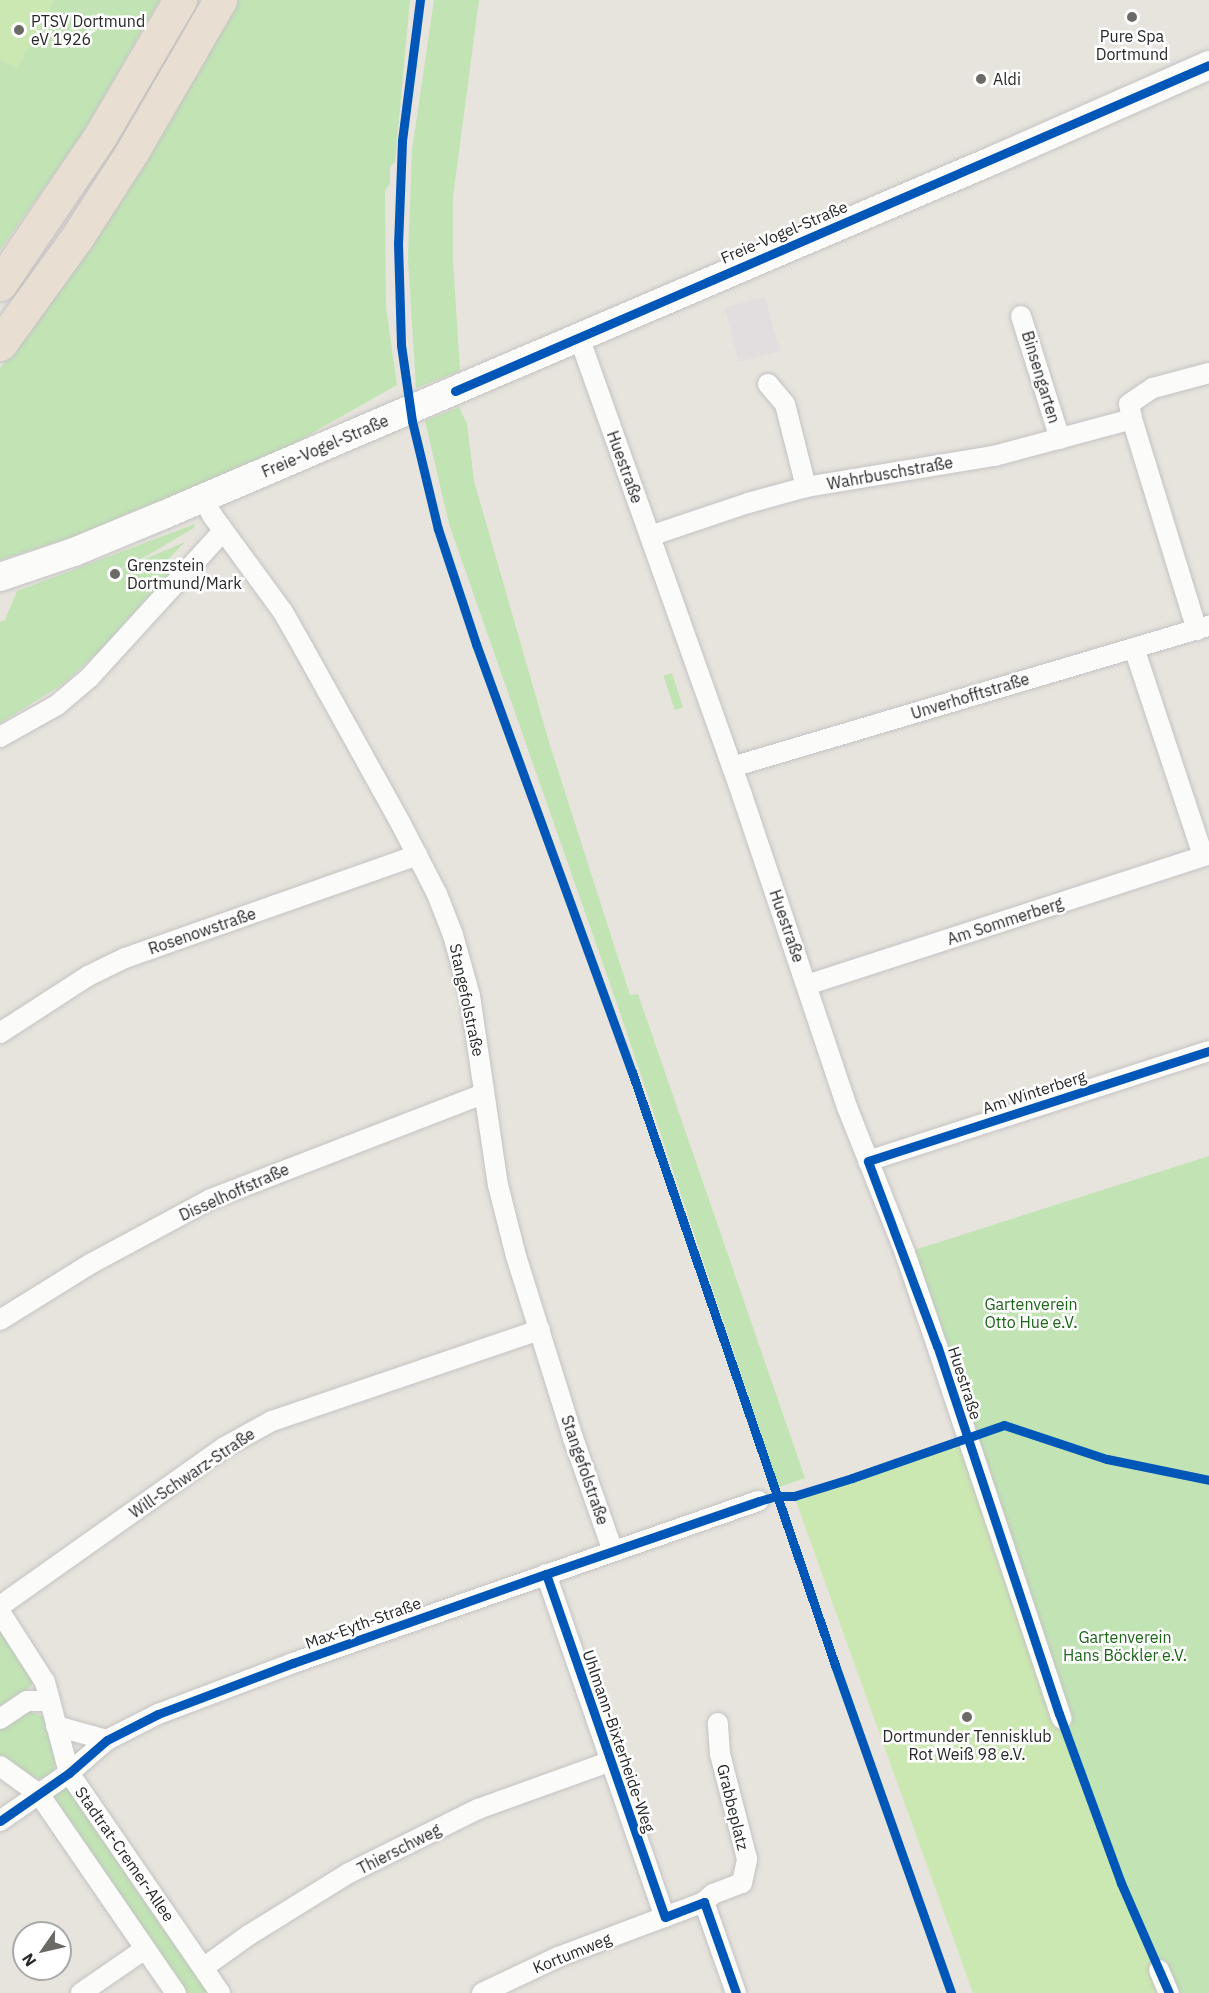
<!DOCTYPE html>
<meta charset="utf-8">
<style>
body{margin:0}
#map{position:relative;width:1209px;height:1993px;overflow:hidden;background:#e7e4dd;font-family:"IBM Plex Sans",sans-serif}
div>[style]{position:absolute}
.industrial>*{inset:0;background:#e2dee0;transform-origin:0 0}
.green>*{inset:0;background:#c2e4b5;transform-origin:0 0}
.pitch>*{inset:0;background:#cce8b2}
.roads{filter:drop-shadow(0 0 2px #c4c3c3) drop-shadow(0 0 2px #c4c3c3)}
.street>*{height:20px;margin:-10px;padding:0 10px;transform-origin:10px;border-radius:10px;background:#fbfbfa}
.secondary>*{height:28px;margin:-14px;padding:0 14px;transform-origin:14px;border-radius:14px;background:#fbfbfa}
.highway>*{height:33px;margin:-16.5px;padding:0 16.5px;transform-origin:16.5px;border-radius:16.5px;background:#e8dfd2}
.cycleway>*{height:9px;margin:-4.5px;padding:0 4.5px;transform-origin:4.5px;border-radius:4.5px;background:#0057b8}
.dots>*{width:16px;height:16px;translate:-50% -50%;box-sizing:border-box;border:3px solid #fff;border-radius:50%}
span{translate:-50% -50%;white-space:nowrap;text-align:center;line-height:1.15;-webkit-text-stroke:5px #fff;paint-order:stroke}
.poi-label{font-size:16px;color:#282828}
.left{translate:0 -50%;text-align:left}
.street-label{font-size:16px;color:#282828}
.park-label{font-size:16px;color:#1c6618}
.north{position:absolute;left:12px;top:1921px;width:60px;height:60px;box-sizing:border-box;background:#fff;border:2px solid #a9a9a9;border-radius:50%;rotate:236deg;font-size:16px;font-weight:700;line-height:24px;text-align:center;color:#282828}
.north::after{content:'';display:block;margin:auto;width:21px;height:27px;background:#6b6a67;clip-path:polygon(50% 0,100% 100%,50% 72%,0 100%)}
</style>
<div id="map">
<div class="industrial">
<i style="left:765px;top:297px;width:56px;height:42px;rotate:75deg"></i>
</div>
<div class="green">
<i style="clip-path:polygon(54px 0,160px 0,80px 137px,0 250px,0 59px,17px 68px)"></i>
<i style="clip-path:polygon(233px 0,410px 0,395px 162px,390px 167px,390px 184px,385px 190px,386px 307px,397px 385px,282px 450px,72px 537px,0 560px,0 368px,20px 344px)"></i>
<i style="clip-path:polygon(434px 0,479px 0,453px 197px,453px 258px,460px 371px,416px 388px,408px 258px,412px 150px)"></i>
<i style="clip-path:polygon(459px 407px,467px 424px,474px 481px,549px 742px,630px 995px,638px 994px,805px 1478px,779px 1487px,616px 1001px,449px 524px,425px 421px)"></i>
<i style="clip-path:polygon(195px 524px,194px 528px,150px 554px,112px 573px,185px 542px,164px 564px,171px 571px,102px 648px,63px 684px,0 723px,0 622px,5px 620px,17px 591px)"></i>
<i style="left:672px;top:673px;width:36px;height:9px;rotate:72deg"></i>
<i style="clip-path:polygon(1209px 1156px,1209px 1993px,1169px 1993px,1142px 1934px,1102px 1832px,905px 1253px)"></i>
<i style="clip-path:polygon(0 1628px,33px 1676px,33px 1683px,28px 1689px,0 1708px)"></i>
<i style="clip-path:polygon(28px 1711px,45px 1717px,57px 1760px,52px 1773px,41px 1779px,31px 1778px,0 1758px,0 1727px)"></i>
<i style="clip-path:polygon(65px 1787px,69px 1788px,212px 1993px,186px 1993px,53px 1799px,53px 1795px)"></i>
</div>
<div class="pitch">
<i style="clip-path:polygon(0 0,54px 0,17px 69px,0 59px)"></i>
<i style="clip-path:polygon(967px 1439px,1102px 1832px,1142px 1934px,1169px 1993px,973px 1993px,794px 1496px)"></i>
</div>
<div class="roads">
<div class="street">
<i style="left:1021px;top:316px;width:129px;rotate:72.4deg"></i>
<i style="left:579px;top:337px;width:486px;rotate:70.4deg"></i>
<i style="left:742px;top:795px;width:329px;rotate:71.4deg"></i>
<i style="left:847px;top:1107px;width:157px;rotate:68.3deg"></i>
<i style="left:905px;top:1253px;width:98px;rotate:71deg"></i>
<i style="left:937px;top:1346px;width:393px;rotate:71.5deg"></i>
<i style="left:768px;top:384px;width:26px;rotate:50deg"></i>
<i style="left:785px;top:404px;width:86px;rotate:75.8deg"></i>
<i style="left:1132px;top:419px;width:221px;rotate:72.9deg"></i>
<i style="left:203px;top:498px;width:19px;rotate:62deg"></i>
<i style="left:212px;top:515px;width:120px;rotate:53.8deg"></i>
<i style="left:283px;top:612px;width:43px;rotate:60.4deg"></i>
<i style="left:304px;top:649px;width:200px;rotate:61deg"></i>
<i style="left:401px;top:824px;width:79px;rotate:62.8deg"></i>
<i style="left:437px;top:894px;width:44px;rotate:68.7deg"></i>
<i style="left:453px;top:935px;width:63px;rotate:74.4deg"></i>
<i style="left:470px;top:996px;width:191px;rotate:81.6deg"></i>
<i style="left:498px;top:1185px;width:73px;rotate:75.8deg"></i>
<i style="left:516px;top:1256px;width:191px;rotate:72.6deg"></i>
<i style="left:573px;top:1438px;width:120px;rotate:70.5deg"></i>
<i style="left:650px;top:536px;width:103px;rotate:-18.6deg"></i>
<i style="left:748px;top:503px;width:60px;rotate:-15.4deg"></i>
<i style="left:806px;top:487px;width:191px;rotate:-9.4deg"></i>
<i style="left:994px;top:456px;width:143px;rotate:-15deg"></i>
<i style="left:1132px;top:419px;width:15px;rotate:-101deg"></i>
<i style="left:1129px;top:404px;width:29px;rotate:-34deg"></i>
<i style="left:1153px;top:388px;width:58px;rotate:-15deg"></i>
<i style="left:1134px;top:648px;width:219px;rotate:71.6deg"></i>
<i style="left:0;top:737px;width:65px;rotate:-29.3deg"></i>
<i style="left:57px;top:705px;width:42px;rotate:-40.2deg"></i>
<i style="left:89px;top:678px;width:199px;rotate:-47.6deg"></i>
<i style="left:732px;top:767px;width:497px;rotate:-16.5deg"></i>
<i style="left:807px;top:985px;width:423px;rotate:-18deg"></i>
<i style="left:0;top:1033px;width:105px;rotate:-32.9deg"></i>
<i style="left:88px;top:976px;width:41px;rotate:-25.9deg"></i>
<i style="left:125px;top:958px;width:310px;rotate:-19.4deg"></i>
<i style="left:868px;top:1161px;width:358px;rotate:-17.9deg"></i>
<i style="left:0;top:1320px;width:108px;rotate:-31.8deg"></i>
<i style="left:92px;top:1263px;width:135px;rotate:-28.3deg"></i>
<i style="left:211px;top:1199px;width:292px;rotate:-21.1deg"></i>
<i style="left:546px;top:1574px;width:363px;rotate:70.9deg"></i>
<i style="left:0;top:1606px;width:273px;rotate:-35.3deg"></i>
<i style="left:223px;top:1448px;width:56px;rotate:-28.9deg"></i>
<i style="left:272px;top:1421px;width:283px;rotate:-18.8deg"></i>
<i style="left:0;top:1612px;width:83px;rotate:57.3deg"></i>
<i style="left:45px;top:1682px;width:94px;rotate:75.2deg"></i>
<i style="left:69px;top:1773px;width:267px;rotate:55.5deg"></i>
<i style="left:0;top:1719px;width:32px;rotate:-34deg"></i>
<i style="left:27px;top:1701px;width:23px"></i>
<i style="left:56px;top:1726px;width:53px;rotate:15.4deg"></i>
<i style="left:0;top:1766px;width:48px;rotate:35.7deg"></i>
<i style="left:39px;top:1794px;width:242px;rotate:55.5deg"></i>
<i style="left:0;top:1821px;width:84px;rotate:-34.8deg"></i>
<i style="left:69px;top:1773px;width:50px;rotate:-41deg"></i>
<i style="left:107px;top:1740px;width:57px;rotate:-27deg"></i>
<i style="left:158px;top:1714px;width:144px;rotate:-20.7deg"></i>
<i style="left:293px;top:1663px;width:493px;rotate:-19.2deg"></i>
<i style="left:704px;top:1902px;width:96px;rotate:70.6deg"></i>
<i style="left:203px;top:1968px;width:57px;rotate:-35.7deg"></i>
<i style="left:249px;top:1935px;width:118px;rotate:-31.8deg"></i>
<i style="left:349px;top:1873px;width:144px;rotate:-26.4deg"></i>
<i style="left:478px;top:1809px;width:141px;rotate:-19.8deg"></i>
<i style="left:1159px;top:1970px;width:25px;rotate:67deg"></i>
<i style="left:81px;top:1993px;width:78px;rotate:-34.5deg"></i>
<i style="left:482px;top:1993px;width:84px;rotate:-25.3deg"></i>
<i style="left:558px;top:1957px;width:156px;rotate:-20.6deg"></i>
<i style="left:704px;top:1902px;width:12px;rotate:-42deg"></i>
<i style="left:713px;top:1894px;width:31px;rotate:-21deg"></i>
<i style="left:742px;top:1883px;width:25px;rotate:-78deg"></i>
<i style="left:747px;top:1859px;width:108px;rotate:-104.4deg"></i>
<i style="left:720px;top:1754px;width:31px;rotate:-94deg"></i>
</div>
<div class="secondary">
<i style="left:0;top:577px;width:78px;rotate:-18.7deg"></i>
<i style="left:74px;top:552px;width:94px;rotate:-22.5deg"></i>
<i style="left:161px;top:516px;width:908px;rotate:-23.15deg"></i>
<i style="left:996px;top:159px;width:233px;rotate:-23.8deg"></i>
</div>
<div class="highway">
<i style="left:0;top:284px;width:176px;rotate:-55.9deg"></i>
<i style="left:99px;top:138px;width:160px;rotate:-59.6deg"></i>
<i style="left:0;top:344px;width:130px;rotate:-54.1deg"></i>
<i style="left:76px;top:239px;width:103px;rotate:-57.2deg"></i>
<i style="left:132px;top:152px;width:176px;rotate:-59.9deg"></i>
</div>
</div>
<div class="cycleway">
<i style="left:420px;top:0;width:142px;rotate:97.3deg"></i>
<i style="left:402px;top:141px;width:102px;rotate:92.2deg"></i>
<i style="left:398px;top:243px;width:102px;rotate:88.3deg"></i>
<i style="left:401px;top:345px;width:77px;rotate:81.8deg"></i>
<i style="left:412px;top:421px;width:111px;rotate:76.5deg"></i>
<i style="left:438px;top:529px;width:121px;rotate:71.7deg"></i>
<i style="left:476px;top:644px;width:456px;rotate:70deg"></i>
<i style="left:632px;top:1072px;width:627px;rotate:71.1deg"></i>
<i style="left:835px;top:1665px;width:348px;rotate:70.5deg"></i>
<i style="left:455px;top:391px;width:821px;rotate:-23.38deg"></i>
<i style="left:546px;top:1574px;width:363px;rotate:70.9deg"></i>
<i style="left:665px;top:1917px;width:42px;rotate:-21deg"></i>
<i style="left:704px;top:1902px;width:96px;rotate:70.6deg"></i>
<i style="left:0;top:1821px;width:84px;rotate:-34.8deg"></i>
<i style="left:69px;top:1773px;width:50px;rotate:-41deg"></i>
<i style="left:107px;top:1740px;width:57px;rotate:-27deg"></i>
<i style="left:158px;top:1714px;width:144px;rotate:-20.7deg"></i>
<i style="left:293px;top:1663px;width:268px;rotate:-19.4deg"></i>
<i style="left:546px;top:1574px;width:225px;rotate:-18.9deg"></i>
<i style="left:759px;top:1501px;width:19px;rotate:-16deg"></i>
<i style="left:777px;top:1496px;width:17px"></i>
<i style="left:794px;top:1496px;width:61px;rotate:-17.2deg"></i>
<i style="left:852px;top:1478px;width:161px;rotate:-19.2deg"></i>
<i style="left:1004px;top:1425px;width:108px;rotate:18.3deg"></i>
<i style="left:1107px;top:1459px;width:104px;rotate:11.6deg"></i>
<i style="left:1169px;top:1993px;width:120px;rotate:-113.6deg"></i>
<i style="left:1121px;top:1883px;width:180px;rotate:-110.1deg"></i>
<i style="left:1059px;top:1714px;width:388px;rotate:-108.3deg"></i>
<i style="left:937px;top:1346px;width:197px;rotate:-110.5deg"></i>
<i style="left:868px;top:1161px;width:358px;rotate:-17.9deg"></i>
</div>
<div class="dots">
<i style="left:1132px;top:17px;background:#6b6a67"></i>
<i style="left:19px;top:30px;background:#6b6a67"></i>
<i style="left:981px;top:79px;background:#6b6a67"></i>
<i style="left:115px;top:574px;background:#6b6a67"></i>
<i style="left:967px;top:1717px;background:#6b6a67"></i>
</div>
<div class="poi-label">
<span class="left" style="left:31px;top:30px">PTSV Dortmund<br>eV 1926</span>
<span style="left:1132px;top:45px">Pure Spa<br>Dortmund</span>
<span class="left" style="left:993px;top:79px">Aldi</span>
<span class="left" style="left:127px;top:574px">Grenzstein<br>Dortmund/Mark</span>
<span style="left:967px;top:1745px">Dortmunder Tennisklub<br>Rot Weiß 98 e.V.</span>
</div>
<div class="street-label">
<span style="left:784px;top:232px;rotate:-23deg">Freie-Vogel-Straße</span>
<span style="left:1041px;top:377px;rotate:73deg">Binsengarten</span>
<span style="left:325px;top:446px;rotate:-23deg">Freie-Vogel-Straße</span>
<span style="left:625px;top:467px;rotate:70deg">Huestraße</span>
<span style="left:890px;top:473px;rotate:-10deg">Wahrbuschstraße</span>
<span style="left:970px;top:696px;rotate:-17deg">Unverhofftstraße</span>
<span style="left:1005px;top:921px;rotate:-18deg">Am Sommerberg</span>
<span style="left:787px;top:926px;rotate:71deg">Huestraße</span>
<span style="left:202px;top:931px;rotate:-19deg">Rosenowstraße</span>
<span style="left:467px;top:1000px;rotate:78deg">Stangefolstraße</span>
<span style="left:1034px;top:1092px;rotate:-18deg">Am Winterberg</span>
<span style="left:234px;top:1192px;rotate:-24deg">Disselhoffstraße</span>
<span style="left:965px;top:1383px;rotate:72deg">Huestraße</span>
<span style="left:585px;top:1470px;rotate:71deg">Stangefolstraße</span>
<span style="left:192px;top:1473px;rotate:-34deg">Will-Schwarz-Straße</span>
<span style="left:363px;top:1623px;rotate:-20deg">Max-Eyth-Straße</span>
<span style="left:619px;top:1741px;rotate:71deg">Uhlmann-Bixterheide-Weg</span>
<span style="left:733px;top:1807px;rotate:76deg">Grabbeplatz</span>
<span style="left:399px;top:1849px;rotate:-27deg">Thierschweg</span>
<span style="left:125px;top:1854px;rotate:55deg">Stadtrat-Cremer-Allee</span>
<span style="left:572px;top:1953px;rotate:-22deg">Kortumweg</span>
</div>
<div class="park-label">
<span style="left:1031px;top:1313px">Gartenverein<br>Otto Hue e.V.</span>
<span style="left:1125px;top:1646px">Gartenverein<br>Hans Böckler e.V.</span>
</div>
<div class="north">N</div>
</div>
